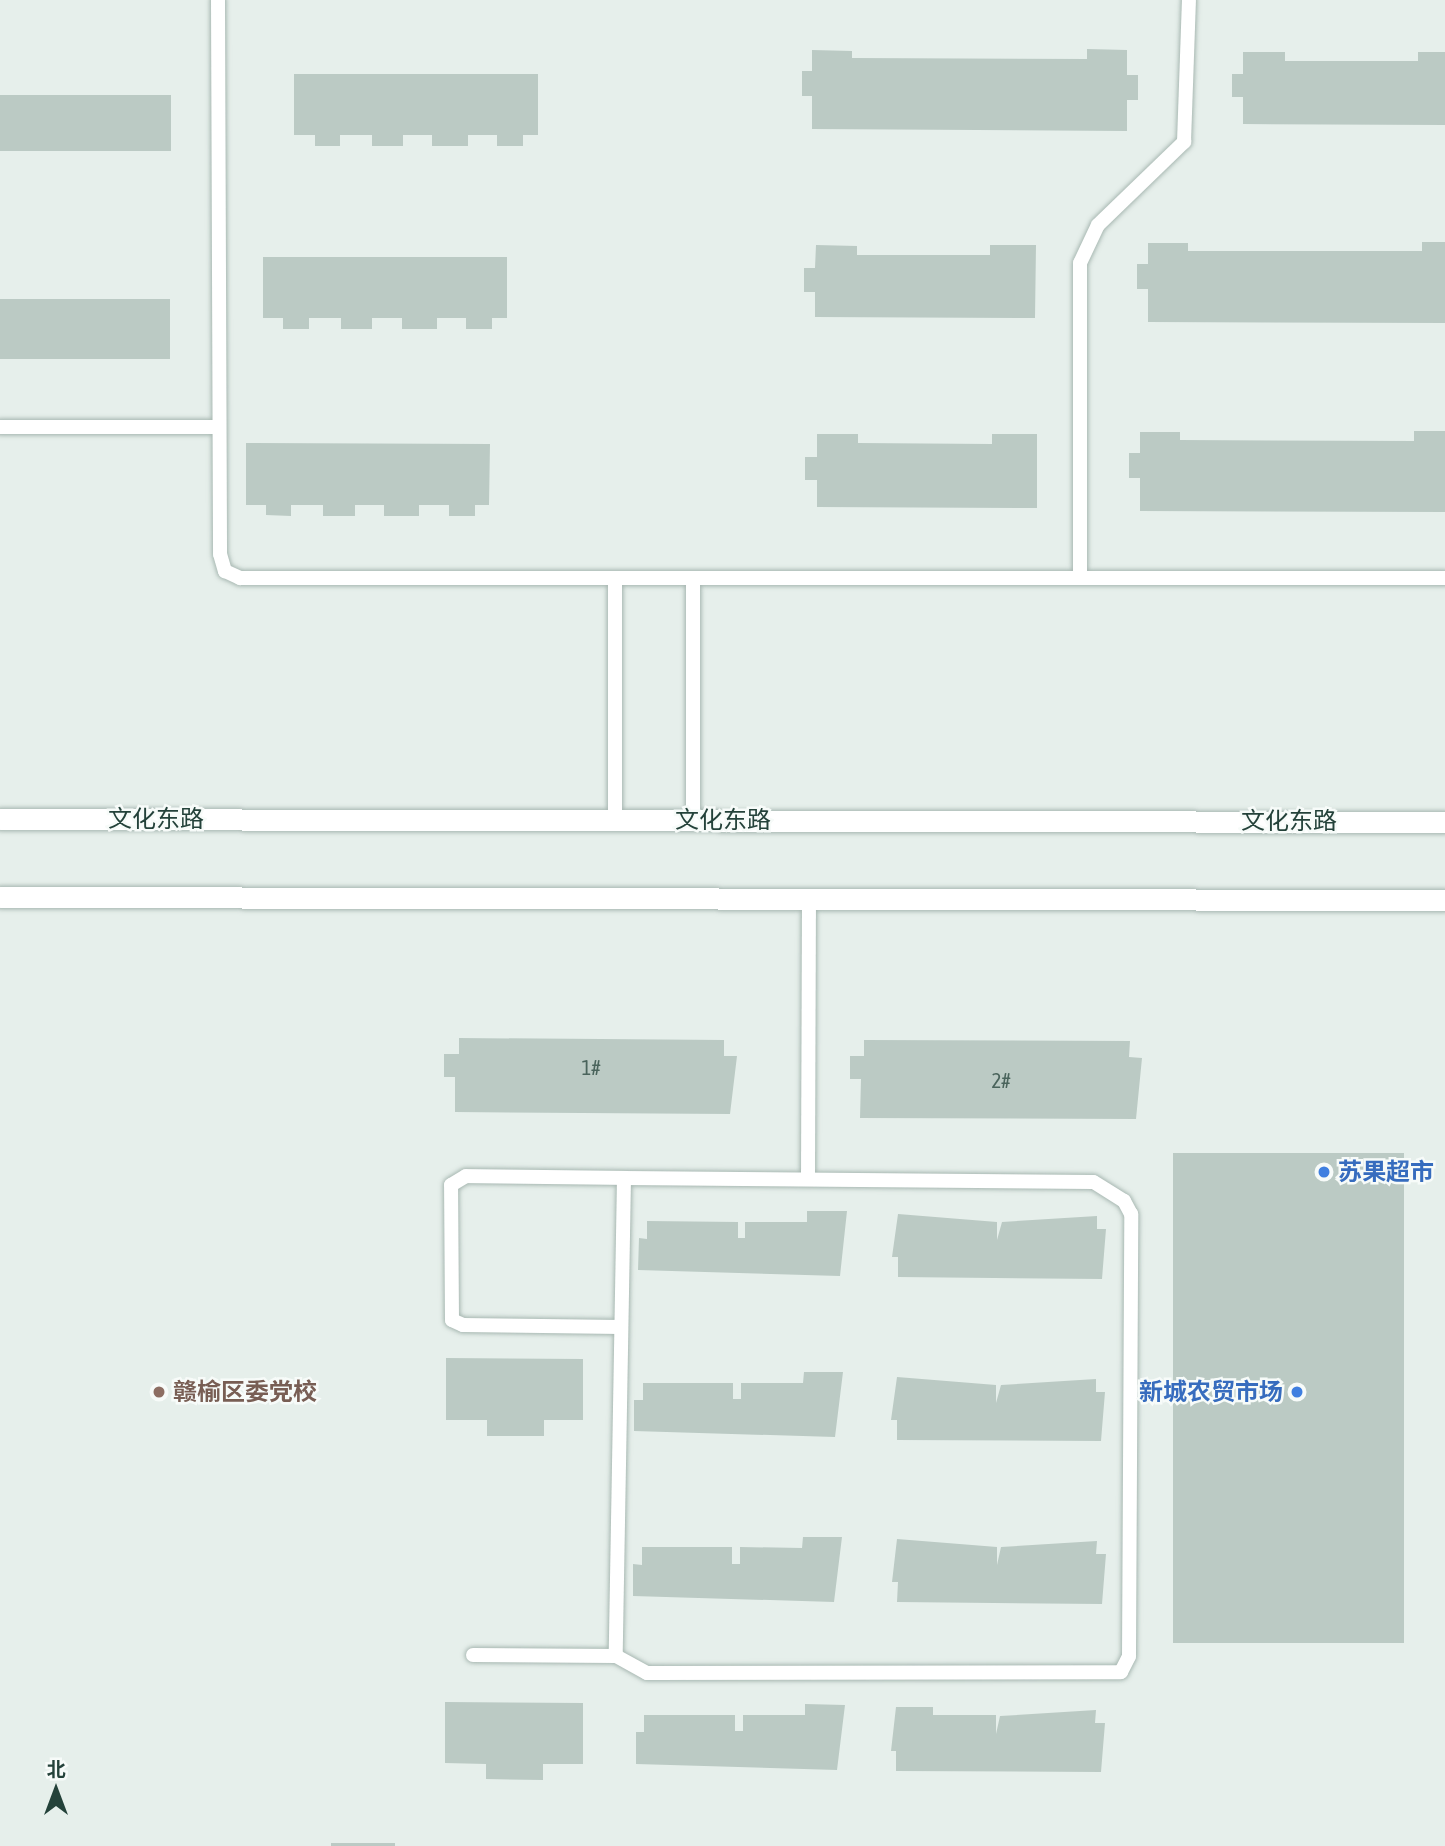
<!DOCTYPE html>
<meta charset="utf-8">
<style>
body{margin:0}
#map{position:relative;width:1445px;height:1846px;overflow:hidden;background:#e6efeb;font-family:"Asap Condensed","Noto Sans SC",sans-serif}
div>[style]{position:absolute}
.building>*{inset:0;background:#bbcac4;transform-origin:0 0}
.roads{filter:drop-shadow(0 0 2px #a8b8b2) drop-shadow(0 0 2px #a8b8b2)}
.lane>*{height:14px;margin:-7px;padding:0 7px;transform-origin:7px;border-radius:7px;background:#fff}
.secondary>*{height:21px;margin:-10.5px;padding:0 10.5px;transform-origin:10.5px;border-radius:10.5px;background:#fff}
.dots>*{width:19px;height:19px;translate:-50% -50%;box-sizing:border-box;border:4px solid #f7fbf9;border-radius:50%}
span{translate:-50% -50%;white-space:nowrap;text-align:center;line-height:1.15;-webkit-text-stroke:5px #f7fbf9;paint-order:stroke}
.number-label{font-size:21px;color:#4a645c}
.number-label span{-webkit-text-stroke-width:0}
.street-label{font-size:24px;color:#24423a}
.shop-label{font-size:24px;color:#366cbe;font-weight:700}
.left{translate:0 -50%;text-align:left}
.right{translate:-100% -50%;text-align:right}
.education-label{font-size:24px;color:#785e54;font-weight:700}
.north{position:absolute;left:21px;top:1755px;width:70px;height:70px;-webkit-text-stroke:5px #f7fbf9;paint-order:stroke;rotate:0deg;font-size:19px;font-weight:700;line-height:28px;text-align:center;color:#24423a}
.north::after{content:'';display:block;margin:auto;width:24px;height:32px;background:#24423a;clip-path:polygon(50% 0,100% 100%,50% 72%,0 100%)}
</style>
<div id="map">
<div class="building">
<i style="clip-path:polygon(1087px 49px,1127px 50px,1127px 75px,1138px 75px,1138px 100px,1127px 100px,1127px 131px,812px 129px,812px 96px,802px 96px,802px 71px,812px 71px,812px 50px,852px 51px,852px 58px,1087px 59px)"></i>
<i style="clip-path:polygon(1243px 52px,1285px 52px,1285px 61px,1418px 61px,1418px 52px,1445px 52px,1445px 125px,1243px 124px,1243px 97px,1232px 97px,1232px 74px,1243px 74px)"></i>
<i style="clip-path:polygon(294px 74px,538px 74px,538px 135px,523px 135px,523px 146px,497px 146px,497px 135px,468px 135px,468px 146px,432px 146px,432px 135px,403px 135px,403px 146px,372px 146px,372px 135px,340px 135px,340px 146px,315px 146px,315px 135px,294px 135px)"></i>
<i style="left:0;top:95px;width:171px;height:56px"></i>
<i style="clip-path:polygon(1422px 242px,1445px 242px,1445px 323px,1148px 322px,1148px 289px,1137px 289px,1137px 264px,1148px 264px,1148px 243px,1188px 243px,1188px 251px,1422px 251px)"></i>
<i style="clip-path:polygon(816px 245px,857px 246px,857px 255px,990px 255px,990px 245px,1036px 245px,1035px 318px,815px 317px,815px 292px,804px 292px,804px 268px,815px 268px)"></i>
<i style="clip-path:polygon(263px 257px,507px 257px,507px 318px,492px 318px,492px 329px,466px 329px,466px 318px,437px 318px,437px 329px,402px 329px,402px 318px,372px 318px,372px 329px,341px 329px,341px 318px,309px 318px,309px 329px,283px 329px,283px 318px,263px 318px)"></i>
<i style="left:0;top:299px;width:170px;height:60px"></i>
<i style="clip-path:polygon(1414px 431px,1445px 431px,1445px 512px,1140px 511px,1140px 478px,1129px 478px,1129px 453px,1140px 453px,1140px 432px,1180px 432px,1180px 440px,1414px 441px)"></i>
<i style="clip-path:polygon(817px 434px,858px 434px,858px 443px,992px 444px,992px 434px,1037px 434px,1037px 508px,817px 507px,817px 480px,805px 480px,805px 457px,817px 457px)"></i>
<i style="clip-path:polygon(246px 443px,490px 444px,489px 505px,475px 505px,475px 516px,449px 516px,449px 505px,419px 505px,419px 516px,384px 516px,384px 505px,355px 505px,355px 516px,323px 516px,323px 505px,291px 505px,291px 516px,266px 515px,266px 505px,246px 505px)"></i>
<i style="clip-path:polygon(459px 1038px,724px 1040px,724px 1056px,737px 1056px,730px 1114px,455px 1112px,455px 1077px,444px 1077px,444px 1054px,459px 1054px)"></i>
<i style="clip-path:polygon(864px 1040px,1130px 1041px,1129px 1057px,1142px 1058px,1136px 1119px,860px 1118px,861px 1079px,850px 1079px,850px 1056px,864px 1056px)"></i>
<i style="left:1173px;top:1153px;width:231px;height:490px"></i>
<i style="clip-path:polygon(807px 1211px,847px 1211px,840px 1276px,638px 1270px,639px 1238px,647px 1239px,647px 1221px,738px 1222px,738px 1238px,745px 1238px,745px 1222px,807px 1222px)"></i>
<i style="clip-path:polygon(898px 1214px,997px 1222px,997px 1240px,1002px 1222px,1097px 1216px,1097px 1229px,1106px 1229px,1102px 1279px,898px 1277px,898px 1257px,892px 1257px)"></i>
<i style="clip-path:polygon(446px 1358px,583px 1359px,583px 1420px,544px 1420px,544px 1436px,487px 1436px,487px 1420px,446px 1420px)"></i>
<i style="clip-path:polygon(804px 1372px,843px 1372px,835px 1437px,634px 1431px,634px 1400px,643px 1400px,643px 1383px,733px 1383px,733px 1399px,741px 1399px,741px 1383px,803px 1383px)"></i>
<i style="clip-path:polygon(897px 1377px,996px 1385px,996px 1403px,1001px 1385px,1096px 1379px,1096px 1392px,1105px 1392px,1101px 1441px,897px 1440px,897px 1420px,891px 1420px)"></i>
<i style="clip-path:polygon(803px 1537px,842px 1537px,834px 1602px,633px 1596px,633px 1564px,642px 1565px,642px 1547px,732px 1547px,732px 1564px,740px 1564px,740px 1547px,802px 1548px)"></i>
<i style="clip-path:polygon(897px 1539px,997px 1547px,997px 1565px,1001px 1547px,1097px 1541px,1096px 1554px,1106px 1554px,1102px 1604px,897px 1602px,898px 1582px,892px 1582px)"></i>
<i style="clip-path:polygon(445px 1702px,583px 1703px,583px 1764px,543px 1764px,543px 1780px,486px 1779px,486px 1764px,445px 1763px)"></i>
<i style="clip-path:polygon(805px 1704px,845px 1705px,837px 1770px,636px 1764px,636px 1732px,644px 1732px,644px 1715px,735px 1715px,735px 1731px,743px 1731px,743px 1715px,805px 1715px)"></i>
<i style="clip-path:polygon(896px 1707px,933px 1707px,933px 1715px,996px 1715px,996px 1734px,1000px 1716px,1096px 1710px,1095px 1723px,1105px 1723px,1101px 1772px,896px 1771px,896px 1751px,891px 1751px)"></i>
<i style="left:331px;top:1843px;width:64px;height:3px"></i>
</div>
<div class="roads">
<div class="lane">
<i style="left:218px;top:0;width:554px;rotate:89.79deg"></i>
<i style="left:220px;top:554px;width:18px;rotate:74deg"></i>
<i style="left:225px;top:571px;width:17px;rotate:25deg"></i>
<i style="left:240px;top:578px;width:1205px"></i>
<i style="left:0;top:427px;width:219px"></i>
<i style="left:615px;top:578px;width:241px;rotate:90deg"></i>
<i style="left:693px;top:578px;width:241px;rotate:90deg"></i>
<i style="left:1080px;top:578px;width:315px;rotate:-90deg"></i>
<i style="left:1080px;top:263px;width:42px;rotate:-64.7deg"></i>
<i style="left:1098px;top:225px;width:120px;rotate:-44deg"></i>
<i style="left:1184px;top:142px;width:142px;rotate:-88deg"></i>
<i style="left:808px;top:1179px;width:281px;rotate:-89.8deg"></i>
<i style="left:621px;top:1327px;width:158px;rotate:-179.3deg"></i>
<i style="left:463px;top:1325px;width:12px;rotate:-156deg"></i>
<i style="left:452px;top:1320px;width:135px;rotate:-90.4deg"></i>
<i style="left:451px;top:1185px;width:17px;rotate:-31deg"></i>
<i style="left:466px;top:1176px;width:158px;rotate:0.7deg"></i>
<i style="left:473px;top:1655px;width:143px;rotate:0.4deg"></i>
<i style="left:616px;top:1656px;width:35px;rotate:29deg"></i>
<i style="left:647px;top:1673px;width:474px;rotate:-0.1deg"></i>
<i style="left:1121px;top:1672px;width:18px;rotate:-63deg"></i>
<i style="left:1129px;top:1656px;width:442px;rotate:-89.7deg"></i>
<i style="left:1131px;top:1214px;width:15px;rotate:-118deg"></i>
<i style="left:1124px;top:1201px;width:36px;rotate:-148deg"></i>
<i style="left:1093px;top:1182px;width:469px;rotate:-179.5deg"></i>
<i style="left:624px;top:1178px;width:478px;rotate:91deg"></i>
</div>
<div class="secondary">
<i style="left:0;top:819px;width:1445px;rotate:0.12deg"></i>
<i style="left:0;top:897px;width:1445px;rotate:0.12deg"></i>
</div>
</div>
<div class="dots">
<i style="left:1324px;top:1172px;background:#3f7fe0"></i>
<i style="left:159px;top:1392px;background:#8d6e63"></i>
<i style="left:1297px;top:1392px;background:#3f7fe0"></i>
</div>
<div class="number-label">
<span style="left:591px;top:1067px">1#</span>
<span style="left:1001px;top:1080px">2#</span>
</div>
<div class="street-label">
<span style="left:156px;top:819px">文化东路</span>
<span style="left:723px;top:820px">文化东路</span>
<span style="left:1289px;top:821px">文化东路</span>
</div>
<div class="shop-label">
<span class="left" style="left:1338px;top:1172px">苏果超市</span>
<span class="right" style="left:1283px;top:1392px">新城农贸市场</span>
</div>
<div class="education-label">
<span class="left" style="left:173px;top:1392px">赣榆区委党校</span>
</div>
<div class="north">北</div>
</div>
